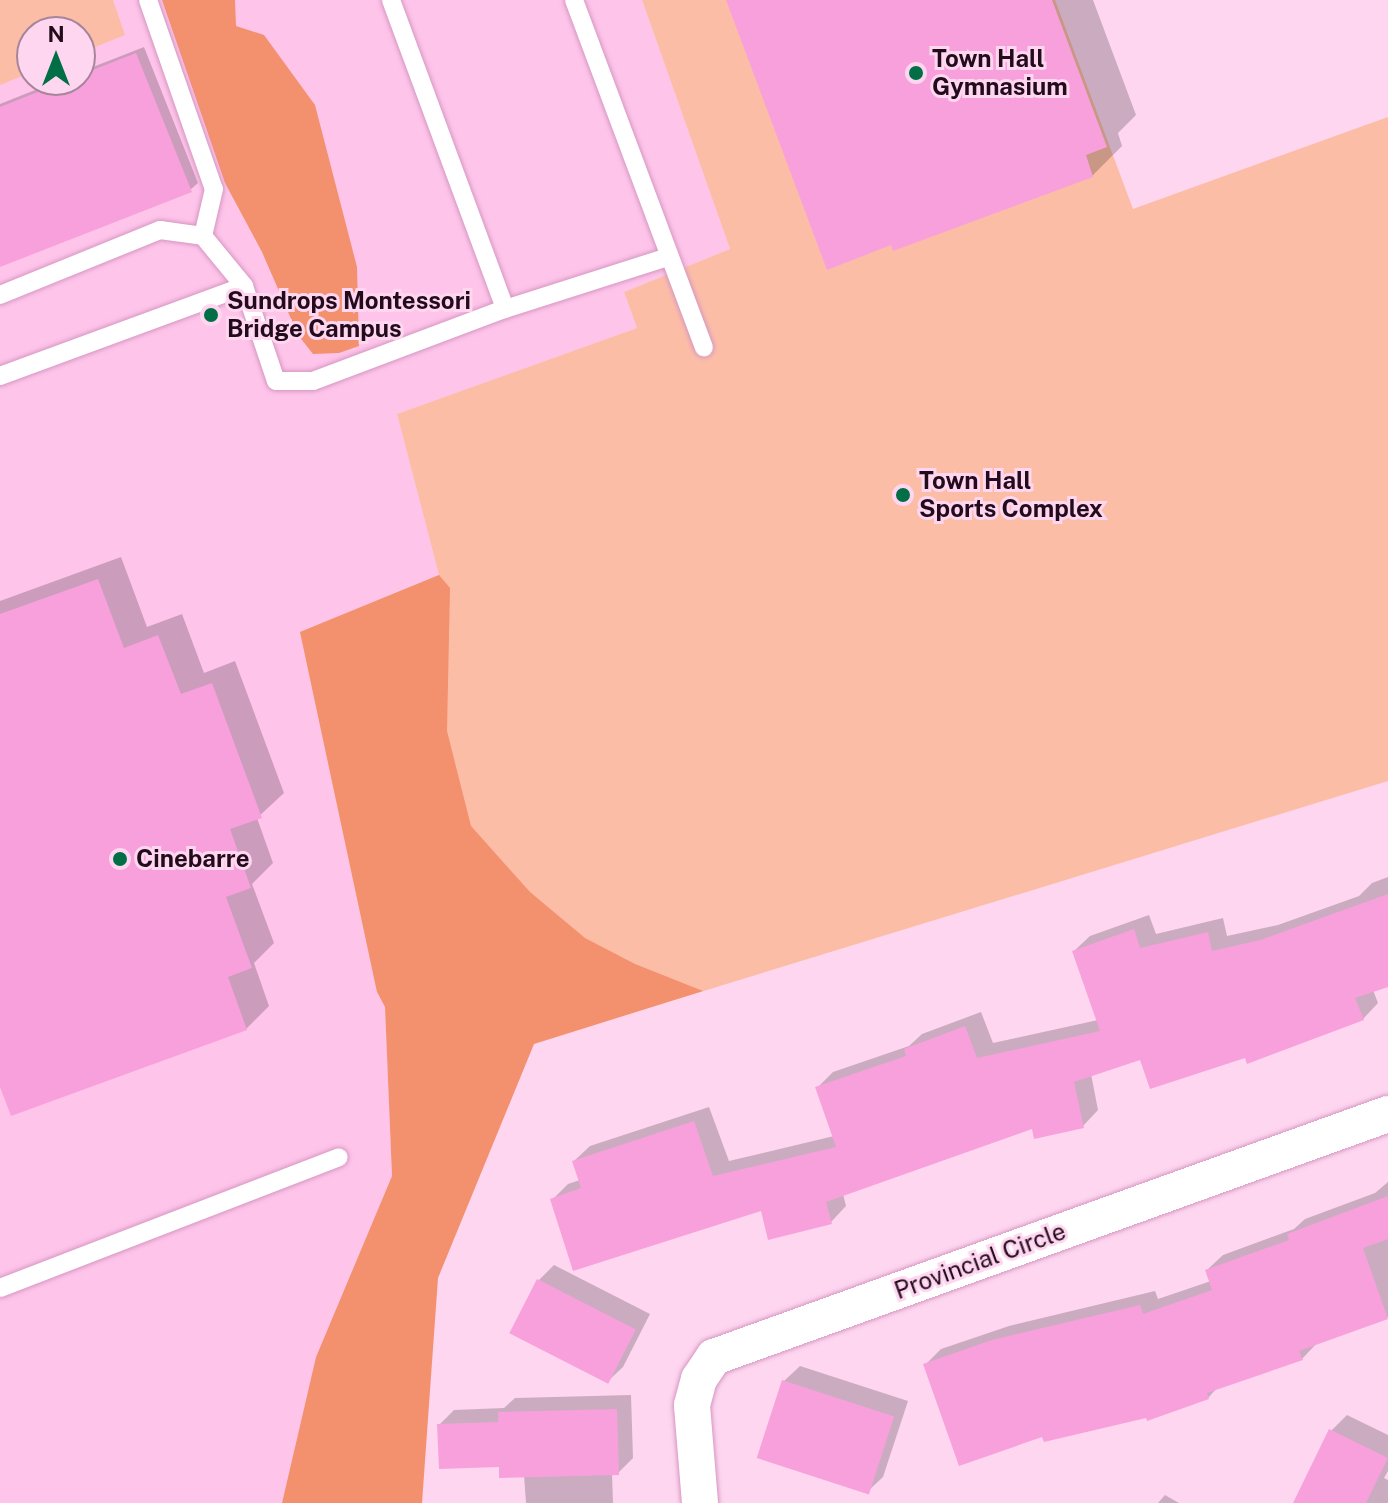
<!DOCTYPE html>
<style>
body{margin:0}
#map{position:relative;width:1388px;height:1503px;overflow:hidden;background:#fed6f0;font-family:"Public Sans",sans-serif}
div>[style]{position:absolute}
.built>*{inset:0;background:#fec4ea}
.green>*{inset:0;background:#fcbda7}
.forest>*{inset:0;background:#f3906e}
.shadow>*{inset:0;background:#0003}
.building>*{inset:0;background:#f8a0dc;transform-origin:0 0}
.roads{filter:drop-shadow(0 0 2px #d697c1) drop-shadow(0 0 2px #d697c1)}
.lane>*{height:18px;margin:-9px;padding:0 9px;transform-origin:9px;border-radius:9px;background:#fff}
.street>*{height:36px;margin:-18px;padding:0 18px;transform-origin:18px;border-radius:18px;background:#fff}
.dots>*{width:22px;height:22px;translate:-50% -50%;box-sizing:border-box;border:4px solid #fed6f0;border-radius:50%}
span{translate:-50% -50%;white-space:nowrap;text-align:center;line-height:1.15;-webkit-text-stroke:6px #fed6f0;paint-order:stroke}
.poi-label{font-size:24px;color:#220b1b;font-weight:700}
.left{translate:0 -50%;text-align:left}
.street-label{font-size:24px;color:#220b1b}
.north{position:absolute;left:16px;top:16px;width:80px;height:80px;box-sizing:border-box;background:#fed6f0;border:2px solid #a6859b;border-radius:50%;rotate:0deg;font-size:22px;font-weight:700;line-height:32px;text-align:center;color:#220b1b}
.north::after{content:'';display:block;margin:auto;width:28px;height:36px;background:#026e46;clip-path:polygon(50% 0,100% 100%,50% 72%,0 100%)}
</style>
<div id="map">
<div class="built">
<i style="clip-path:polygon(evenodd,0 0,642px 0,730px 249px,624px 292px,637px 328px,397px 414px,439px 575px,300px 633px,377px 992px,385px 1007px,392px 1176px,316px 1357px,282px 1503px,0 1503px,0 0,32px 32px,80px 32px,80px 80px,32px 80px,32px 32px)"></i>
</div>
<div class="green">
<i style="clip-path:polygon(0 0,113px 0,125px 35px,80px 53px,80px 32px,32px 32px,32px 72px,0 85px)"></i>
<i style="clip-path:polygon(642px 0,1055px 0,1133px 209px,1388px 117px,1388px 781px,534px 1043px,377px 992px,300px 632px,439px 575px,397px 414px,637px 328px,624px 292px,730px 249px)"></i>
</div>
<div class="forest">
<i style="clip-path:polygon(162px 0,235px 0,236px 26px,264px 35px,315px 105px,357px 267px,359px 346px,339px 353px,313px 354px,298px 335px,262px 252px,225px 183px)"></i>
<i style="clip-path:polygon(439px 575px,450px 588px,447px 731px,471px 826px,530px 892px,585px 938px,635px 964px,703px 991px,534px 1044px,438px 1278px,422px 1503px,282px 1503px,316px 1357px,392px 1176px,385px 1007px,377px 992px,300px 632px)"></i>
</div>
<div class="shadow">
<i style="clip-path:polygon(728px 0,1093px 0,1136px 115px,1118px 133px,1122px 146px,1092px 176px)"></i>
<i style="clip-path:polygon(144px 47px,198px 183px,190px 190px,0 265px,0 104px,60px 80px,80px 80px,80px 72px)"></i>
<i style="clip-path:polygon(121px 557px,147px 627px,182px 614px,204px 673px,235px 661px,284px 793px,257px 818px,273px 863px,252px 884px,274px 943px,254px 963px,269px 1006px,246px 1029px,0 1081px,0 601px)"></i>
<i style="clip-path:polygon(1388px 877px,1388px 985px,1373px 990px,1378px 1003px,1363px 1019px,1247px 1055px,1141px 1057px,1091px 1074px,1098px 1110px,1083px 1126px,1034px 1126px,843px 1194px,846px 1206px,831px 1222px,762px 1208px,552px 1200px,568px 1184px,580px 1180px,574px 1161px,590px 1146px,709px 1107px,729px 1161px,834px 1136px,817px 1088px,833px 1072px,909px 1046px,922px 1034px,981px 1012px,993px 1043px,1098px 1020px,1074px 951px,1090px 936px,1149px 915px,1156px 934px,1223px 918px,1227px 936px,1278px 925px,1359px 896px,1372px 883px)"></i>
<i style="clip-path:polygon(1388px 1182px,1388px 1317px,1318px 1342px,1302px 1359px,1218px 1387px,1208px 1398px,1147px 1416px,1044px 1435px,925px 1365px,941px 1349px,1009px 1326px,1155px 1291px,1158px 1299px,1211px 1281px,1207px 1270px,1223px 1255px,1294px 1229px,1305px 1219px,1375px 1193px)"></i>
<i style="clip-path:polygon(554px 1265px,650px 1314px,623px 1367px,607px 1382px,539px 1280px)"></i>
<i style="clip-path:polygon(800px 1366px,908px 1401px,883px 1477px,867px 1492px,784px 1381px)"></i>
<i style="clip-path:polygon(631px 1395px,633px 1458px,618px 1473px,612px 1473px,613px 1503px,526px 1503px,524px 1475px,501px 1465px,439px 1425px,454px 1410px,504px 1408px,515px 1398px)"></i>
<i style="clip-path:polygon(1347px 1415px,1388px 1435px,1388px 1471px,1384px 1478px,1388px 1480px,1388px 1503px,1295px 1503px,1331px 1431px)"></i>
<i style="clip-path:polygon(1165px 1495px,1179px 1503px,1158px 1503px)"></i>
</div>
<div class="building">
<i style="clip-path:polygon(726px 0,1052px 0,1107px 147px,1086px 155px,1093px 177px,893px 251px,891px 245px,827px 270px)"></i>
<i style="clip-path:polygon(136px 53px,192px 192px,0 267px,0 107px,68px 80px,80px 80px,80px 75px)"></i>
<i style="clip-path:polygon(98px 579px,124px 648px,158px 635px,181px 694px,212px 683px,262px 818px,230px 829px,251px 888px,226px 897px,252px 968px,228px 977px,247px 1030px,11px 1116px,0 1087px,0 614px)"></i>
<i style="clip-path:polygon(1388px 894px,1388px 987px,1355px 998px,1364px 1020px,1247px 1064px,1245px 1058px,1150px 1089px,1140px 1060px,1074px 1082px,1084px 1128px,1034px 1139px,1032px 1129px,826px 1202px,832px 1224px,768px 1240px,761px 1211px,573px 1271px,550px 1199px,581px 1188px,572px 1161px,694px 1121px,713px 1176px,836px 1147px,815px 1087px,906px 1056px,904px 1049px,965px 1026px,977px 1058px,1100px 1031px,1072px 951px,1134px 929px,1140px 948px,1208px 932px,1212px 951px,1260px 940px)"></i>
<i style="clip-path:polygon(1388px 1196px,1388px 1239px,1363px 1248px,1388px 1319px,1299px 1351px,1303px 1360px,1207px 1393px,1209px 1399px,1147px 1421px,1146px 1418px,1044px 1442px,1042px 1437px,959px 1466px,923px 1364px,992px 1340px,1140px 1305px,1143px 1314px,1212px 1290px,1205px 1270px,1289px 1240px,1287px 1234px)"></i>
<i style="left:537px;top:1279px;width:111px;height:61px;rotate:27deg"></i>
<i style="left:782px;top:1380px;width:118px;height:82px;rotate:18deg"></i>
<i style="clip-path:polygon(617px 1409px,619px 1475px,499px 1478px,499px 1467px,439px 1469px,437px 1424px,498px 1422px,498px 1412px)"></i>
<i style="clip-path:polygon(1329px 1429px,1388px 1458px,1366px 1503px,1293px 1503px)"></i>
</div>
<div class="roads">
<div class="lane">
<i style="left:148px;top:0;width:200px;rotate:70.8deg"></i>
<i style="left:214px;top:189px;width:48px;rotate:103.2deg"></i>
<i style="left:391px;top:0;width:329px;rotate:69.7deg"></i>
<i style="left:574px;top:0;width:371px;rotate:69.5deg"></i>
<i style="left:0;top:295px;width:173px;rotate:-22.1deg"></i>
<i style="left:160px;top:230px;width:43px;rotate:7.9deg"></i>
<i style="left:203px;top:236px;width:65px;rotate:50.6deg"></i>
<i style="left:244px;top:286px;width:100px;rotate:71.4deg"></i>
<i style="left:276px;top:381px;width:37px"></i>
<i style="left:313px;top:381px;width:205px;rotate:-20.6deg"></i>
<i style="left:505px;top:309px;width:171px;rotate:-17.7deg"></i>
<i style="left:0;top:376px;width:260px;rotate:-20.2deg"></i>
<i style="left:0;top:1288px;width:363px;rotate:-21.1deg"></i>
</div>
<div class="street">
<i style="left:700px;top:1503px;width:98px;rotate:-94.7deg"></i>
<i style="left:692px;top:1405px;width:27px;rotate:-75deg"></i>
<i style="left:699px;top:1379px;width:27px;rotate:-56deg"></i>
<i style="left:714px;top:1357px;width:716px;rotate:-19.83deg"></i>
</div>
</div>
<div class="dots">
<i style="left:916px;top:73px;background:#026e46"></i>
<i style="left:211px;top:315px;background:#026e46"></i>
<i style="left:903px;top:495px;background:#026e46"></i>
<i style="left:120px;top:859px;background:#026e46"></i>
</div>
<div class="poi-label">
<span class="left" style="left:932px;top:73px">Town Hall<br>Gymnasium</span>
<span class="left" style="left:227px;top:315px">Sundrops Montessori<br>Bridge Campus</span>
<span class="left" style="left:919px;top:495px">Town Hall<br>Sports Complex</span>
<span class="left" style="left:136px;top:859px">Cinebarre</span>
</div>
<div class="street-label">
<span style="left:980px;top:1261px;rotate:-20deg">Provincial Circle</span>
</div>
<div class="north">N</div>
</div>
